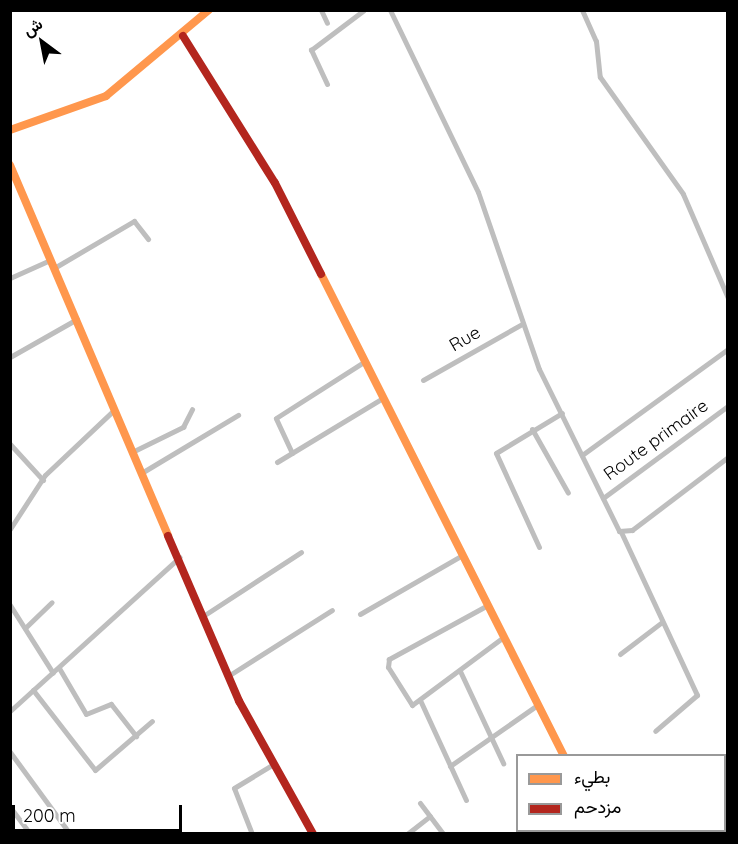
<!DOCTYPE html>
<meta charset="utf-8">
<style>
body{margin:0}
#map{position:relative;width:738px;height:844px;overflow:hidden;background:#fff;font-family:Quicksand,Vazirmatn,sans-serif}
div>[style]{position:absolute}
.street>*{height:5px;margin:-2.5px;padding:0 2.5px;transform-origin:2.5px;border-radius:2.5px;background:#bebebe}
.slow>*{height:8px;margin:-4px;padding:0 4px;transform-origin:4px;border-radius:4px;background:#ff974d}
.jam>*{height:8px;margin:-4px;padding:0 4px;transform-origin:4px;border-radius:4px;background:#b3261e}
span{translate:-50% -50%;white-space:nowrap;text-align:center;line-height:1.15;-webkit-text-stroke:4.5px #fff;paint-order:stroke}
.street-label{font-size:18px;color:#000}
.frame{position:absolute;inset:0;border:12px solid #000;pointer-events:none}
.legend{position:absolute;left:516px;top:754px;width:210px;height:78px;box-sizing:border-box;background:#fff;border:2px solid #999;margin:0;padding:8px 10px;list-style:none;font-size:18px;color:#000}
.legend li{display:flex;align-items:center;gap:12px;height:30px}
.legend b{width:30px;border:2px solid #999}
.north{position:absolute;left:12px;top:12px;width:60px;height:60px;-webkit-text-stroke:4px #fff;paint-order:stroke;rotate:328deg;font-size:16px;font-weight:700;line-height:24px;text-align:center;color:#000}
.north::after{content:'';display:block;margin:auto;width:21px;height:27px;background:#000;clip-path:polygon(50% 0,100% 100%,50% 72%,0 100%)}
.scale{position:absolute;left:12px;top:805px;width:170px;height:27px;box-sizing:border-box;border:3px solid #000;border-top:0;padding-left:8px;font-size:18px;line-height:21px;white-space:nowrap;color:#000;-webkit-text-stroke:4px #fff;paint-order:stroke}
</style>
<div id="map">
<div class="street">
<i style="left:321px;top:10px;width:14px;rotate:65deg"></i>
<i style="left:390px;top:10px;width:202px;rotate:64.2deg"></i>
<i style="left:478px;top:192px;width:187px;rotate:71deg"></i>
<i style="left:539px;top:369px;width:181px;rotate:63.7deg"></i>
<i style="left:619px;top:531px;width:13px;rotate:-4deg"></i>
<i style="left:632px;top:530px;width:121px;rotate:-37.2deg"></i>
<i style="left:582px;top:10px;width:34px;rotate:66deg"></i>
<i style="left:596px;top:41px;width:36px;rotate:84deg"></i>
<i style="left:600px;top:77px;width:143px;rotate:54.6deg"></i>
<i style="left:683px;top:194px;width:113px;rotate:66.6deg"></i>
<i style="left:327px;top:84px;width:38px;rotate:-115deg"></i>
<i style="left:311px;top:50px;width:66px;rotate:-37deg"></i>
<i style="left:54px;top:268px;width:93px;rotate:-30.4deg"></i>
<i style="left:134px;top:221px;width:23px;rotate:52deg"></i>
<i style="left:10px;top:278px;width:44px;rotate:-24.2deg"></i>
<i style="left:10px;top:357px;width:77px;rotate:-29.6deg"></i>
<i style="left:423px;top:380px;width:114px;rotate:-29.5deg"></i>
<i style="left:532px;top:429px;width:73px;rotate:60.6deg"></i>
<i style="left:10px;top:444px;width:49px;rotate:47.5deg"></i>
<i style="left:134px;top:451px;width:55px;rotate:-26.1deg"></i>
<i style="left:183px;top:427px;width:20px;rotate:-63deg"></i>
<i style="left:292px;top:453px;width:38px;rotate:-115deg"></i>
<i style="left:276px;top:418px;width:102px;rotate:-32.6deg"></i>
<i style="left:582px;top:455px;width:180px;rotate:-36deg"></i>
<i style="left:277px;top:462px;width:122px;rotate:-31.2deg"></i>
<i style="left:143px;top:472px;width:111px;rotate:-31deg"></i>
<i style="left:603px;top:498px;width:155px;rotate:-36.4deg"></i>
<i style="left:10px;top:529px;width:64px;rotate:-57.1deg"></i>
<i style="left:45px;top:475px;width:96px;rotate:-43.3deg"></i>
<i style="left:621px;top:532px;width:180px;rotate:65deg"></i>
<i style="left:697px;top:695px;width:55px;rotate:139.4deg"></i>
<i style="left:539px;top:547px;width:103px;rotate:-114.6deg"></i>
<i style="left:496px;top:453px;width:77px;rotate:-31.2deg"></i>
<i style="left:10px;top:605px;width:80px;rotate:57.7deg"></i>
<i style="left:486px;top:606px;width:111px;rotate:151.3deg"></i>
<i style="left:389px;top:659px;width:8px;rotate:97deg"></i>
<i style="left:388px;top:667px;width:45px;rotate:57.7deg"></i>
<i style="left:412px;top:705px;width:111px;rotate:-36.6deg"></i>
<i style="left:360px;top:614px;width:116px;rotate:-29.9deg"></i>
<i style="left:203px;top:616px;width:117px;rotate:-33.1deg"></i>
<i style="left:25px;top:628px;width:37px;rotate:-44deg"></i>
<i style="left:620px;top:654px;width:53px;rotate:-37.3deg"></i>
<i style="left:59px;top:668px;width:53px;rotate:59.6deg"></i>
<i style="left:86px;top:714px;width:27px;rotate:-22deg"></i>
<i style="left:111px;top:704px;width:41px;rotate:52deg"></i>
<i style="left:460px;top:671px;width:102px;rotate:64.9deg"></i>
<i style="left:228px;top:676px;width:123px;rotate:-32.4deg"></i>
<i style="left:33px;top:690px;width:101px;rotate:52.2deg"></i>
<i style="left:95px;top:770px;width:75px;rotate:-40.7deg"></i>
<i style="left:420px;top:700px;width:110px;rotate:65.3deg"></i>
<i style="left:10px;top:711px;width:229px;rotate:-42.2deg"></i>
<i style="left:10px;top:752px;width:97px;rotate:53.8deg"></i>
<i style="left:450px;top:766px;width:105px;rotate:-34.9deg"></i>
<i style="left:420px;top:803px;width:39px;rotate:53deg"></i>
<i style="left:10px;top:807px;width:34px;rotate:53deg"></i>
<i style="left:252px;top:834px;width:49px;rotate:-111.4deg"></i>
<i style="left:234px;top:788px;width:44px;rotate:-31.2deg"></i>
<i style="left:407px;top:834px;width:29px;rotate:-38deg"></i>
<i style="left:571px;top:834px;width:6px;rotate:-45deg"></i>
</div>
<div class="slow">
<i style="left:10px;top:130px;width:102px;rotate:-19.5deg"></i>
<i style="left:106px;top:96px;width:134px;rotate:-39.9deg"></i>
<i style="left:10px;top:165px;width:403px;rotate:66.9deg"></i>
<i style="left:321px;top:274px;width:540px;rotate:63.25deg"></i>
</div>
<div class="jam">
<i style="left:183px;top:36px;width:173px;rotate:58deg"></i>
<i style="left:275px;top:183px;width:102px;rotate:63.2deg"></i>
<i style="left:168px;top:536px;width:180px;rotate:66.7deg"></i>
<i style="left:239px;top:701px;width:152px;rotate:60.9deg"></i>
</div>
<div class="street-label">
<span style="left:465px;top:339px;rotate:-30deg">Rue</span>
<span style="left:656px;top:440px;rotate:-36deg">Route primaire</span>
</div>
<div class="frame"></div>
<ul class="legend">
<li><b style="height:8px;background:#ff974d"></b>بطيء</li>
<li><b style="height:8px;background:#b3261e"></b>مزدحم</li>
</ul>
<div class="north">ش</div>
<div class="scale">200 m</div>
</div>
